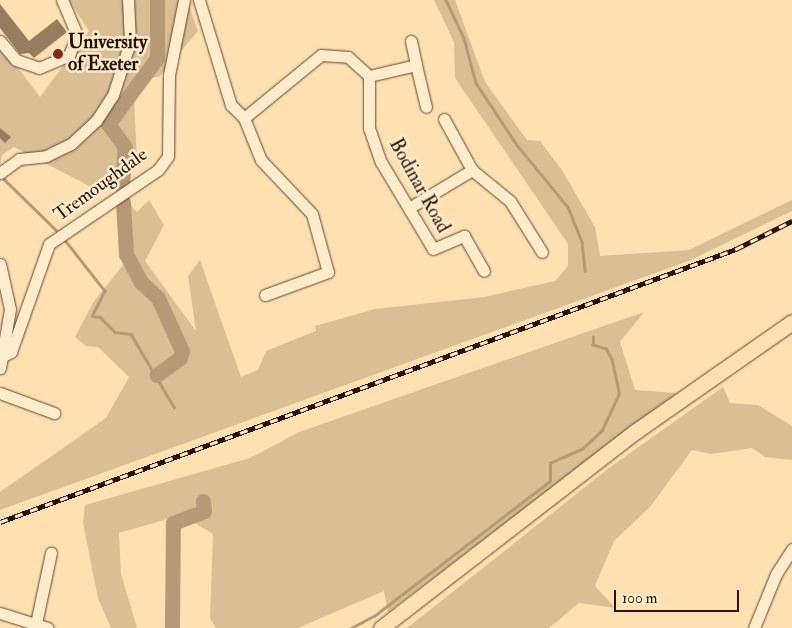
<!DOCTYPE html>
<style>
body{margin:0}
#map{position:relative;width:792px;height:628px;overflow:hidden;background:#ffe1b1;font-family:"IM FELL Double Pica",serif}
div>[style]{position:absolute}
.green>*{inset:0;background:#dabe94}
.stream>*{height:2.5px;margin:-1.25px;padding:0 1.25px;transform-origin:1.25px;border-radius:1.25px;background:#b69a78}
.river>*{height:15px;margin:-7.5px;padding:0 7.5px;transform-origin:7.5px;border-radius:7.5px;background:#b69a78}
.building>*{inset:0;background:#977d60}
.roads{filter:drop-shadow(0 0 1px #5d4533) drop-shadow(0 0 1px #5d4533)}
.minor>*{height:11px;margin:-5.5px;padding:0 5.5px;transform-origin:5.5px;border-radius:5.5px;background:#ffeccc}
.major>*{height:15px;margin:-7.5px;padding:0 7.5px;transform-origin:7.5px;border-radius:7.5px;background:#ffe1b1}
.rail>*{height:4.5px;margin-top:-2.25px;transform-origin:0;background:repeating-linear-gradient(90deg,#ffeccc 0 8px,#271109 0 16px);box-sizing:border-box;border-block:1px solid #271109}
.dots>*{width:14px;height:14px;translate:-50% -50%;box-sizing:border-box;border:2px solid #ffeccc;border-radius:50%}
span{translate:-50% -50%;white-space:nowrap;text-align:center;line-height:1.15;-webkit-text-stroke:5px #ffeccc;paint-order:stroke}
.poi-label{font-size:19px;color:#271109;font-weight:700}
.left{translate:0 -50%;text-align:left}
.street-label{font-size:19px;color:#271109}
.scale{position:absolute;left:614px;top:590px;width:125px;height:22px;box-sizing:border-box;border:2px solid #271109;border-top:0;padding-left:6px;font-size:15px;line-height:18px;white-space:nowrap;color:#271109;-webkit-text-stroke:4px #ffeccc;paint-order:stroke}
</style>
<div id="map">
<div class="green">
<i style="clip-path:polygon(69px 0,187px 0,198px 31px,159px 77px,133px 79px,137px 160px,99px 191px,14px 147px,2px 155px,0 165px,0 44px,40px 97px,89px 31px)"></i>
<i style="clip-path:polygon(434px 0,455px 0,485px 82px,527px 140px,540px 141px,562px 170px,595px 227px,600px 256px,689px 250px,792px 200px,792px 211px,691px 260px,0 510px,0 492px,106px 418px,129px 377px,98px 347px,86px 346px,75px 337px,94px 301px,125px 263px,119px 206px,125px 200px,137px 212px,149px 200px,164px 225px,145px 261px,196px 331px,188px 276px,200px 260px,241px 377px,258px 370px,266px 351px,316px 331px,315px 326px,375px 309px,484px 297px,555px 281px,568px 266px,568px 244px,455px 78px,454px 42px)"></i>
<i style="clip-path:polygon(644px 312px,620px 342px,635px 390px,677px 393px,388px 612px,384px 591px,298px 628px,216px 628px,210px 619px,213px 534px,181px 515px,119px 533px,121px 574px,137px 628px,111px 628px,98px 599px,83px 523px,85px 505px,250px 458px,299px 432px)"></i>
<i style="clip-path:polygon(723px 387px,730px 403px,758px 405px,792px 426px,792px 460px,765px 457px,752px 448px,711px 454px,692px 450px,650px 507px,614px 541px,595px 586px,615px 608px,579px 603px,549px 628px,407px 628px,609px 468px)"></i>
</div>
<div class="stream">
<i style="left:446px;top:0;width:42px;rotate:64.7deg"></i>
<i style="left:464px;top:38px;width:47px;rotate:75.1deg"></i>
<i style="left:476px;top:83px;width:74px;rotate:56.5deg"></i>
<i style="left:517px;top:145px;width:80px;rotate:50.6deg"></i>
<i style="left:568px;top:207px;width:38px;rotate:68deg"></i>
<i style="left:582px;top:242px;width:29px;rotate:84deg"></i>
<i style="left:4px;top:179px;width:73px;rotate:44.4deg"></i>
<i style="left:65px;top:240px;width:65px;rotate:51.9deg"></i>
<i style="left:105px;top:291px;width:28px;rotate:117deg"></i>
<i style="left:92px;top:316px;width:8px;rotate:7deg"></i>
<i style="left:100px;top:317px;width:21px;rotate:45deg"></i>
<i style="left:115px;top:332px;width:16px;rotate:7deg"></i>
<i style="left:131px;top:334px;width:85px;rotate:59.5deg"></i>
<i style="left:351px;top:628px;width:26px;rotate:-28deg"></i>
<i style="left:374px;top:616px;width:222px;rotate:-37.5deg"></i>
<i style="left:550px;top:481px;width:18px;rotate:-90deg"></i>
<i style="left:550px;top:463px;width:36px;rotate:-24deg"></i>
<i style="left:583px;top:448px;width:26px;rotate:-43deg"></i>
<i style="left:602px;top:430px;width:40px;rotate:-65deg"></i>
<i style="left:619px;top:394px;width:35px;rotate:-102deg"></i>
<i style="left:612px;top:360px;width:13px;rotate:-119deg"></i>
<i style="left:606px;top:349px;width:14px;rotate:-163deg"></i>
<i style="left:593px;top:345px;width:8px;rotate:-90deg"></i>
</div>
<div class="river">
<i style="left:122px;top:186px;width:39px;rotate:-86deg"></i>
<i style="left:125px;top:147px;width:29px;rotate:-126deg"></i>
<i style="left:108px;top:124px;width:82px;rotate:-53.4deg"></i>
<i style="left:157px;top:58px;width:58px;rotate:-90deg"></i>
<i style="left:123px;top:202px;width:52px;rotate:86.7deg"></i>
<i style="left:126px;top:254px;width:32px;rotate:62deg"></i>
<i style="left:141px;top:282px;width:23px;rotate:43deg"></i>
<i style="left:158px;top:298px;width:58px;rotate:65.6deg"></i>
<i style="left:182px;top:351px;width:7px;rotate:106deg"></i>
<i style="left:180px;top:358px;width:29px;rotate:144deg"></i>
<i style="left:172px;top:628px;width:105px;rotate:-89.5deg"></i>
<i style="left:173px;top:523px;width:33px;rotate:-21deg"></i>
<i style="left:204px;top:511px;width:10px;rotate:-96deg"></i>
</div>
<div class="building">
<i style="clip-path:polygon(0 4px,29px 41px,57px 19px,67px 32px,34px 58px,29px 53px,20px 54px,0 28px)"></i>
<i style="clip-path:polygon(0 128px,11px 137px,5px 143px,0 138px)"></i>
</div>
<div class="roads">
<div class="minor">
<i style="left:199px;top:0;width:110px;rotate:73.1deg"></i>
<i style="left:231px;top:105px;width:18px;rotate:45deg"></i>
<i style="left:244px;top:118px;width:45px;rotate:68deg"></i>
<i style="left:261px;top:160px;width:74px;rotate:46.6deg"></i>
<i style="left:312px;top:214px;width:60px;rotate:74.6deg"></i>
<i style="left:328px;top:272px;width:67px;rotate:159.9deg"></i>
<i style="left:0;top:41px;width:25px;rotate:50deg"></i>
<i style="left:16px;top:60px;width:24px;rotate:19deg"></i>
<i style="left:39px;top:68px;width:33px;rotate:-23deg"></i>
<i style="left:69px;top:55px;width:22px;rotate:-68deg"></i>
<i style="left:77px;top:35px;width:38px;rotate:-113deg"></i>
<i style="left:411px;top:41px;width:25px;rotate:78deg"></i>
<i style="left:369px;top:76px;width:48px;rotate:-13.2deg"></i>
<i style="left:416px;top:65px;width:43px;rotate:76.6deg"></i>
<i style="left:244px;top:118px;width:99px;rotate:-39.3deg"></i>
<i style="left:321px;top:55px;width:27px;rotate:4deg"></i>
<i style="left:348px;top:57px;width:28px;rotate:42deg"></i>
<i style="left:369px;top:76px;width:52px;rotate:90deg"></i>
<i style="left:369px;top:128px;width:36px;rotate:71deg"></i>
<i style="left:381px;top:162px;width:101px;rotate:59.1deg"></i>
<i style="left:433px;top:249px;width:34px;rotate:-23deg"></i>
<i style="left:464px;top:236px;width:40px;rotate:60.3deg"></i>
<i style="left:444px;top:119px;width:58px;rotate:61.2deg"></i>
<i style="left:0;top:173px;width:24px;rotate:-36deg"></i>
<i style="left:19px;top:159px;width:27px;rotate:-6deg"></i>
<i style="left:46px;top:156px;width:28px;rotate:-26deg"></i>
<i style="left:71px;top:144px;width:34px;rotate:-43deg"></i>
<i style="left:96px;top:121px;width:31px;rotate:-57deg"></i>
<i style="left:113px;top:95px;width:56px;rotate:-72.2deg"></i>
<i style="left:130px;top:42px;width:42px;rotate:-92.7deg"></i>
<i style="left:409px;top:208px;width:74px;rotate:-31.1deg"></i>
<i style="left:472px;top:170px;width:49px;rotate:39.2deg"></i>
<i style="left:510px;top:201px;width:60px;rotate:57.9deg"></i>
<i style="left:0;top:264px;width:46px;rotate:77.5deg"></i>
<i style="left:10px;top:309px;width:60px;rotate:99.6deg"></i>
<i style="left:3px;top:356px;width:9px;rotate:-27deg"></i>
<i style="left:11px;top:352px;width:114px;rotate:-70.6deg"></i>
<i style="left:49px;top:244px;width:132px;rotate:-34.2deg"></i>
<i style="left:158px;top:170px;width:17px;rotate:-54deg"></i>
<i style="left:168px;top:156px;width:81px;rotate:-89.3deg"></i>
<i style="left:169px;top:75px;width:76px;rotate:-78.7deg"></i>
<i style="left:0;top:393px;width:58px;rotate:20.3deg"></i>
<i style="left:0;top:613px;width:50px;rotate:17.4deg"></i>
<i style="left:35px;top:628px;width:77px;rotate:-78deg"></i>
<i style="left:754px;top:628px;width:58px;rotate:-67.8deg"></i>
<i style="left:776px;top:574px;width:30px;rotate:-57deg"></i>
</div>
<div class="major">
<i style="left:381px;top:628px;width:322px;rotate:-37.7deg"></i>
<i style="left:636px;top:431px;width:190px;rotate:-34.9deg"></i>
</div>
</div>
<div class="rail">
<i style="left:0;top:522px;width:785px;rotate:-20.35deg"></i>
<i style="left:736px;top:249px;width:63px;rotate:-26.6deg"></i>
</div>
<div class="dots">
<i style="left:58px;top:54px;background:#8f2418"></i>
</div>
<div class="poi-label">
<span class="left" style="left:68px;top:54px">University<br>of Exeter</span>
</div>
<div class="street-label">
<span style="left:101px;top:185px;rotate:-36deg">Tremoughdale</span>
<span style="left:419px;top:186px;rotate:61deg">Bodinar Road</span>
</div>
<div class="scale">100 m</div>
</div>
